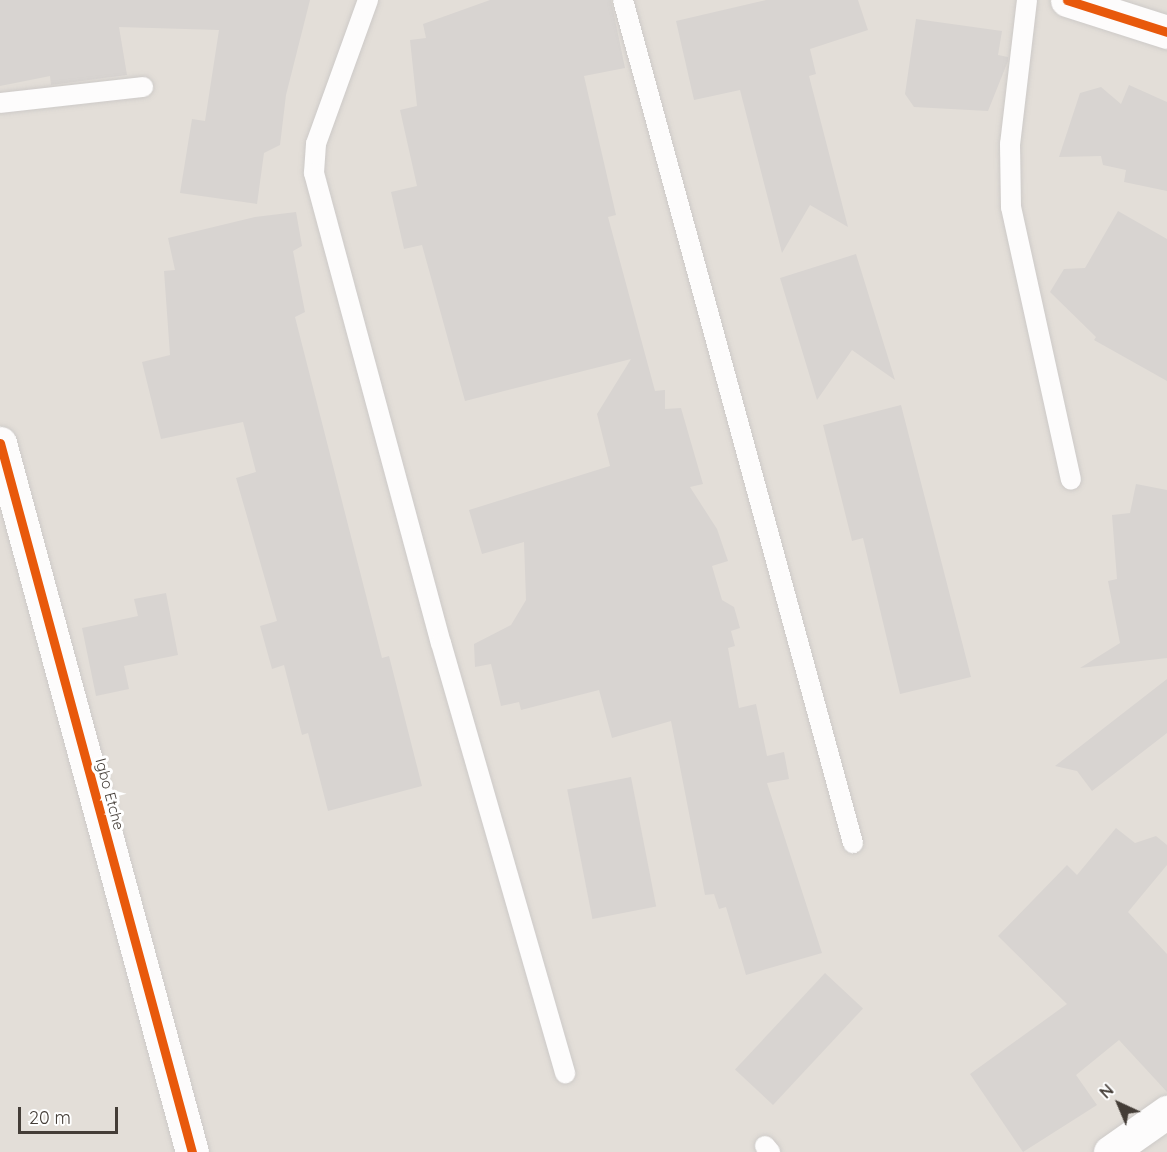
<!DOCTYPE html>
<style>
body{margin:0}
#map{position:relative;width:1167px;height:1152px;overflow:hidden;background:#f0edea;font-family:Quicksand,sans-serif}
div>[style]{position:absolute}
.residential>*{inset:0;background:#e3ded8;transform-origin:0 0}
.building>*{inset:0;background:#d8d4d1;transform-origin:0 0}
.roads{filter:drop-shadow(0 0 2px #cdcac8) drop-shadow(0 0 2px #cdcac8)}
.service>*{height:20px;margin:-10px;padding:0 10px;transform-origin:10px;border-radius:10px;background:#fdfcfc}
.minor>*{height:33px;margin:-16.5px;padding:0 16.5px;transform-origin:16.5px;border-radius:16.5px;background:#fdfcfc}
.tertiary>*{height:33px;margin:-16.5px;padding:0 16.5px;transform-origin:16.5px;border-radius:16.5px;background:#fdfcfc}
.cycleway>*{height:9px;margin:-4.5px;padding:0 4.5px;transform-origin:4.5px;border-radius:4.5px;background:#e8590c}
span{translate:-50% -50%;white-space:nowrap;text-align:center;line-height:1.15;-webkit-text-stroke:6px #fff;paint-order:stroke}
.street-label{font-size:15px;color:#443d37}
.north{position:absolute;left:1089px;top:1074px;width:60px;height:60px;-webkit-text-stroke:4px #fff;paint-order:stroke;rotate:316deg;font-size:16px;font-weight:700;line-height:24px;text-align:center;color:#443d37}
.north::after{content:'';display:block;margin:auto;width:21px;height:27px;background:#443d37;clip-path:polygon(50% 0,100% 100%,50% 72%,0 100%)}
.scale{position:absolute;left:18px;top:1107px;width:100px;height:27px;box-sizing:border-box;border:3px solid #443d37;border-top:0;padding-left:8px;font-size:18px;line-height:21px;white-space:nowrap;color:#443d37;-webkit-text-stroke:4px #fff;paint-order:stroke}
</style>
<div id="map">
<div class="residential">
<i style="left:0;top:0;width:1167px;height:1152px"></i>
</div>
<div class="building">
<i style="clip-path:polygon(0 0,310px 0,286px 95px,280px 145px,264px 153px,257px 204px,180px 193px,192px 119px,205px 121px,219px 30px,119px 27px,127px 75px,51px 85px,50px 76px,0 86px)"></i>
<i style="clip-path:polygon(490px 0,611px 0,625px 68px,584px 76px,616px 215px,608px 217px,655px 391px,665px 390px,665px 409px,681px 408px,703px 484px,690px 487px,717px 529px,728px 561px,712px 566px,722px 600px,734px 607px,740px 628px,731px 631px,735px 646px,728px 648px,739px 708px,756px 704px,767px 756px,784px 752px,789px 779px,767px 783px,822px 953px,746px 975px,726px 907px,719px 909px,714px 894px,705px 895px,671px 721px,612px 738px,599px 690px,521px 710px,519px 702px,501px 706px,491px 664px,475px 667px,474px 644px,511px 625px,526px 600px,524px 542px,482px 554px,469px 510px,610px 466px,597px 414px,631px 359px,465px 401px,422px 245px,404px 249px,391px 192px,417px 186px,400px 110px,417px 106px,410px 40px,426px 38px,423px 24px)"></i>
<i style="clip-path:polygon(766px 0,858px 0,868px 30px,810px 49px,816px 74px,809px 76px,848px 227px,810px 205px,782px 253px,740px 90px,694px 100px,676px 21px)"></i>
<i style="clip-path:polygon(916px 19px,1002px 31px,998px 55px,1008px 57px,1008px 61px,988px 111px,914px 107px,905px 94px)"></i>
<i style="clip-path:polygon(1129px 85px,1167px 102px,1167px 191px,1124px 182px,1126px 170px,1103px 165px,1101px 156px,1059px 157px,1080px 93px,1101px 87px,1121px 104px)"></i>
<i style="clip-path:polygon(1118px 211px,1167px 239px,1167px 381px,1094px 340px,1096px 337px,1050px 292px,1064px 269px,1085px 268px)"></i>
<i style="clip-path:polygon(296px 212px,302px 246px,293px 251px,305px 312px,295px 317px,382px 658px,389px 656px,422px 786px,328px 811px,308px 733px,302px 735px,284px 665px,272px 669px,260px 626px,277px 621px,236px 478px,256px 472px,243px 422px,161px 439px,142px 362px,170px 355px,164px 271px,175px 270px,168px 238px,255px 217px)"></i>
<i style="clip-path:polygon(856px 254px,895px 380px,852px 350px,817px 400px,780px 278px)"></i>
<i style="clip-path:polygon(901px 405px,971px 677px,900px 694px,863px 538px,852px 541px,823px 425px)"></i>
<i style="clip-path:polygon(1136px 484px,1167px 490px,1167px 658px,1080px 668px,1120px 643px,1108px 581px,1117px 579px,1112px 515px,1130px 513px)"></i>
<i style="clip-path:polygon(166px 593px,178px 655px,124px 666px,129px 689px,96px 696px,82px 628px,138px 616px,134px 599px)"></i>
<i style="clip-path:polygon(1167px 679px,1167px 733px,1092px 791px,1077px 771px,1055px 766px)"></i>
<i style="left:631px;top:777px;width:132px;height:65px;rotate:79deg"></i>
<i style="clip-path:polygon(1116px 828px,1135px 843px,1156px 836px,1167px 845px,1167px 865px,1128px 912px,1167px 954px,1167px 1092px,1119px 1040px,1076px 1075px,1097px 1105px,1023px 1152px,970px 1074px,1067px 1004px,998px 936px,1067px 865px,1077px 875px)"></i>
<i style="left:825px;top:973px;width:52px;height:132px;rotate:43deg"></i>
</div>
<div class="roads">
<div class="service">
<i style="left:368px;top:0;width:153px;rotate:109.9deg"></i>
<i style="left:316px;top:144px;width:29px;rotate:94deg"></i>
<i style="left:314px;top:173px;width:487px;rotate:74.9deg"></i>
<i style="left:441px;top:643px;width:448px;rotate:73.9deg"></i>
<i style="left:623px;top:0;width:874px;rotate:74.74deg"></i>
<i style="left:1027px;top:0;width:145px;rotate:96.7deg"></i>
<i style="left:1010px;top:144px;width:63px;rotate:89.1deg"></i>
<i style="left:1011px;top:207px;width:279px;rotate:77.6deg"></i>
<i style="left:0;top:103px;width:144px;rotate:-6.4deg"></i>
<i style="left:765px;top:1146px;width:8px;rotate:50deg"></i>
</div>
<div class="minor">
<i style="left:1067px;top:0;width:105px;rotate:17.7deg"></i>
<i style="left:1110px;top:1152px;width:70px;rotate:-35.1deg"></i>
</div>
<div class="tertiary">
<i style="left:0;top:443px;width:735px;rotate:74.85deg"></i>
</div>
</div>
<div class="cycleway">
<i style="left:1067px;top:0;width:105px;rotate:17.7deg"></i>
<i style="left:0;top:443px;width:735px;rotate:74.85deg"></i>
</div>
<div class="street-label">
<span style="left:110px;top:794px;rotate:75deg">Igbo Etche</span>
</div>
<div class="north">N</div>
<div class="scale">20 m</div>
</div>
